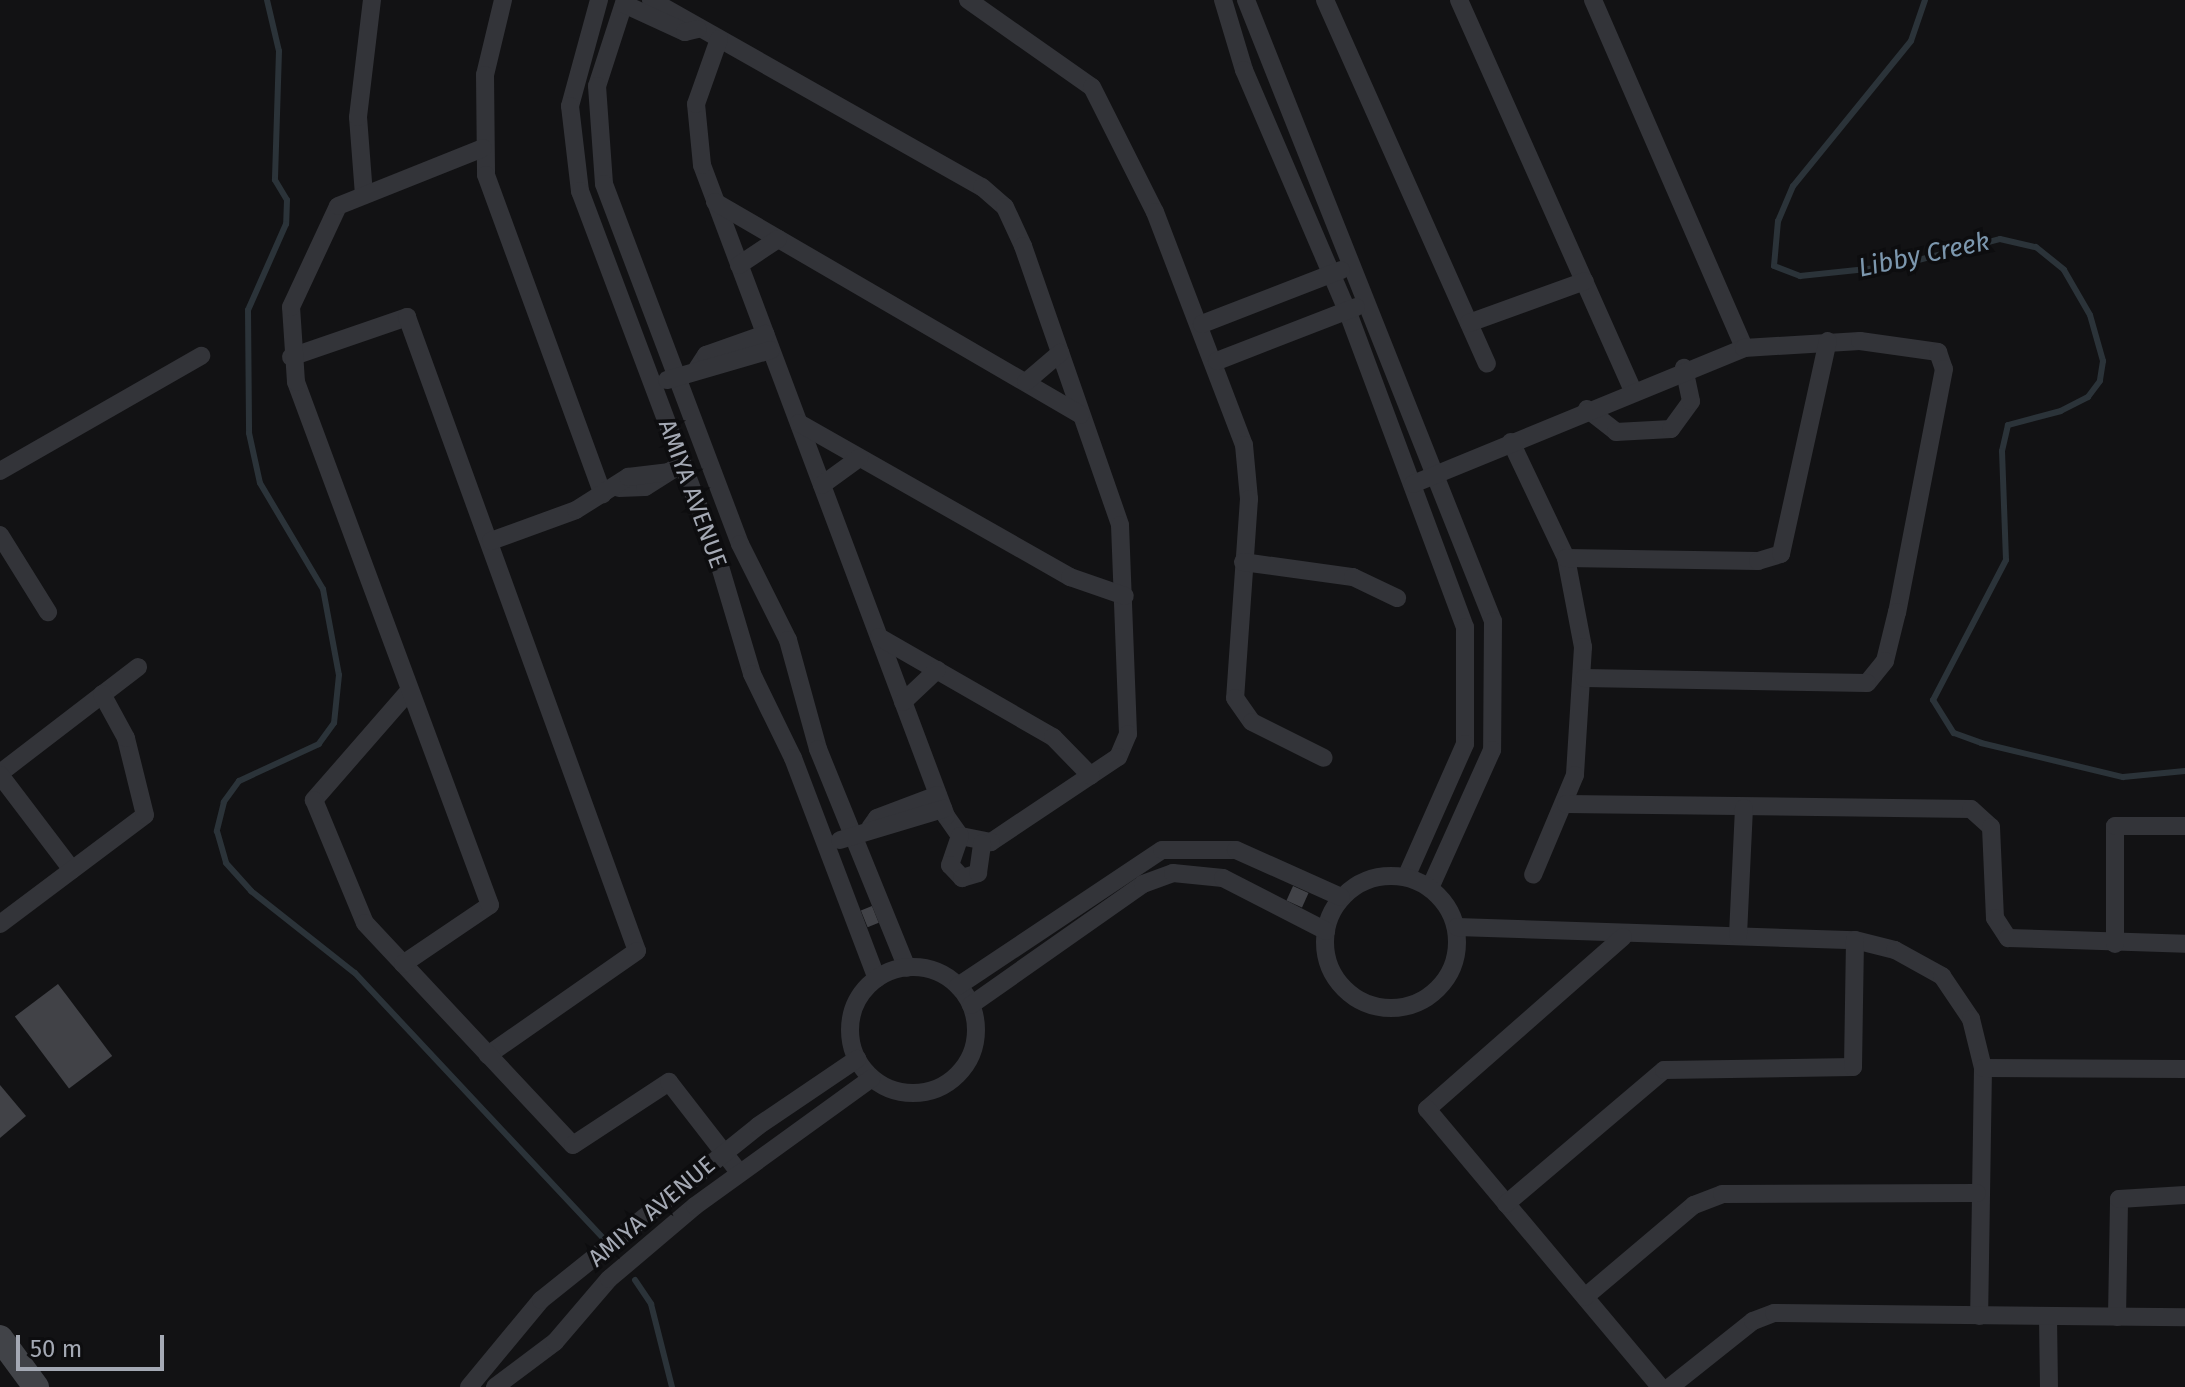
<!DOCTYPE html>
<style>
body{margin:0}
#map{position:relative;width:2185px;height:1387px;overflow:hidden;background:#121214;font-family:"Fira Sans",sans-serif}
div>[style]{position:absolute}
.stream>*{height:6px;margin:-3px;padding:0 3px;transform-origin:3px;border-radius:3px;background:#2b3339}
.building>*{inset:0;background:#414247;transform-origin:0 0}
.minor>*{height:18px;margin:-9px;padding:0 9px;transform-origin:9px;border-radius:9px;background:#333439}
.minor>.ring{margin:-9px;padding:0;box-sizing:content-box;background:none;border:18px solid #333439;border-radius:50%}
.secondary>*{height:26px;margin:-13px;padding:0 13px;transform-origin:13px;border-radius:13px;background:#414348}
span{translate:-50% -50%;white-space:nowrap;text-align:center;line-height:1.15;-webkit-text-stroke:7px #0d0d0f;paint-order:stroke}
.street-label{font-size:24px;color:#a4a9b4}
.water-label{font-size:26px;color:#7c97ae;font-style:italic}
.scale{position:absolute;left:16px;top:1335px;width:148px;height:36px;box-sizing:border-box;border:4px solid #a4a9b4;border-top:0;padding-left:10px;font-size:24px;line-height:28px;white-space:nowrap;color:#a4a9b4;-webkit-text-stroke:6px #0d0d0f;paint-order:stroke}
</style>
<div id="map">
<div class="stream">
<i style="left:267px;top:0;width:52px;rotate:76.8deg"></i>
<i style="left:279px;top:51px;width:129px;rotate:91.8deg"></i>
<i style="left:275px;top:180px;width:23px;rotate:59deg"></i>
<i style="left:287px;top:200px;width:24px;rotate:92deg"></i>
<i style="left:286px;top:224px;width:94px;rotate:113.8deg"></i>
<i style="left:248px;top:310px;width:123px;rotate:89.5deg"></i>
<i style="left:249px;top:433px;width:51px;rotate:77.6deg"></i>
<i style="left:260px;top:483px;width:123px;rotate:59.3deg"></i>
<i style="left:323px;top:589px;width:87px;rotate:79.5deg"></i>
<i style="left:339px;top:675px;width:48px;rotate:95.9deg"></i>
<i style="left:334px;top:723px;width:26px;rotate:126deg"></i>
<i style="left:319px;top:744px;width:88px;rotate:155.2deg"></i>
<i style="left:239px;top:781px;width:26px;rotate:126deg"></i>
<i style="left:224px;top:802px;width:30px;rotate:104deg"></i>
<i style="left:217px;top:831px;width:33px;rotate:74deg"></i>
<i style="left:226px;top:863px;width:38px;rotate:48deg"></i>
<i style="left:251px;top:891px;width:132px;rotate:38.3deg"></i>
<i style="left:355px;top:973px;width:363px;rotate:46.9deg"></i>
<i style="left:1925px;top:0;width:43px;rotate:108.9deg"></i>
<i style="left:1911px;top:41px;width:187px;rotate:129.1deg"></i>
<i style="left:1793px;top:186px;width:38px;rotate:113deg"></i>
<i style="left:1778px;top:221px;width:45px;rotate:95.1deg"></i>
<i style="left:1774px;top:266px;width:28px;rotate:21deg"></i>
<i style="left:1800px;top:276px;width:96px;rotate:-6deg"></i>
<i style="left:1895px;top:266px;width:108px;rotate:-14.4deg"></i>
<i style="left:2000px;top:239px;width:37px;rotate:13deg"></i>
<i style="left:2036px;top:247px;width:36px;rotate:39deg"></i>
<i style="left:2064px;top:270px;width:52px;rotate:60deg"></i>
<i style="left:2090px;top:315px;width:48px;rotate:74.2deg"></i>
<i style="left:2103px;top:361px;width:20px;rotate:99deg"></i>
<i style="left:2100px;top:381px;width:20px;rotate:127deg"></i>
<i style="left:2088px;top:397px;width:30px;rotate:153deg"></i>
<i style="left:2061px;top:411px;width:55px;rotate:165.2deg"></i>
<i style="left:2008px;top:425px;width:27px;rotate:103deg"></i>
<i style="left:2002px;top:451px;width:109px;rotate:87.9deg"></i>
<i style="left:2006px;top:560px;width:158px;rotate:117.5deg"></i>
<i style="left:1933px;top:700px;width:39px;rotate:58deg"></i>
<i style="left:1954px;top:733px;width:29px;rotate:20deg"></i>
<i style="left:1981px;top:743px;width:146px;rotate:13.5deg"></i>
<i style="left:2123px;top:777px;width:62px;rotate:-5.5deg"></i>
<i style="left:635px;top:1280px;width:29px;rotate:56deg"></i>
<i style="left:651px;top:1304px;width:86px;rotate:75.8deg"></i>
</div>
<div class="building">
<i style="left:1293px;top:886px;width:17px;height:16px;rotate:24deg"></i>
<i style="left:872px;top:906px;width:18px;height:12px;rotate:68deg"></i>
<i style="left:58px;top:984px;width:90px;height:54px;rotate:53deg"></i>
<i style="clip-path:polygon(0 1085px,26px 1116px,0 1138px)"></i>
</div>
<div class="minor">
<i style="left:503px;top:0;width:77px;rotate:103.5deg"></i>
<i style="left:485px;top:75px;width:100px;rotate:89.4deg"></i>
<i style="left:486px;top:175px;width:340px;rotate:69.9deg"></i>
<i style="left:599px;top:0;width:110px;rotate:105.3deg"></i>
<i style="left:570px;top:106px;width:86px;rotate:83.3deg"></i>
<i style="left:580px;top:191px;width:387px;rotate:69.4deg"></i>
<i style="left:716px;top:553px;width:126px;rotate:73.4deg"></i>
<i style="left:752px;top:674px;width:93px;rotate:64deg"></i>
<i style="left:793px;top:758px;width:236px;rotate:69.2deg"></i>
<i style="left:625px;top:0;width:90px;rotate:108deg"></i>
<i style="left:597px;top:86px;width:98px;rotate:85.9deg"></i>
<i style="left:604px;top:184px;width:385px;rotate:69.3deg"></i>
<i style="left:740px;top:544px;width:107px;rotate:63.4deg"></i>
<i style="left:788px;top:640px;width:113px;rotate:74.6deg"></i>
<i style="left:818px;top:749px;width:236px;rotate:67.9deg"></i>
<i style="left:651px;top:0;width:380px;rotate:29.5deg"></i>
<i style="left:982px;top:187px;width:30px;rotate:41deg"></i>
<i style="left:1005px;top:207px;width:43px;rotate:65.2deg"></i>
<i style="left:1023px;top:246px;width:295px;rotate:70.8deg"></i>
<i style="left:1120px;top:525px;width:209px;rotate:87.8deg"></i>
<i style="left:1128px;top:734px;width:25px;rotate:113deg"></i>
<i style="left:1118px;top:757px;width:153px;rotate:146.2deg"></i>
<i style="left:991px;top:842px;width:32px;rotate:-169deg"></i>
<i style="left:960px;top:836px;width:24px;rotate:-125deg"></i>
<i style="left:946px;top:816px;width:695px;rotate:-110.55deg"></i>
<i style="left:702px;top:165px;width:61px;rotate:-95.6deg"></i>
<i style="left:696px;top:104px;width:69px;rotate:-70.5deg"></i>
<i style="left:968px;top:0;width:151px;rotate:35.1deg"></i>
<i style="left:1092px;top:87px;width:140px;rotate:63.3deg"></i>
<i style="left:1155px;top:212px;width:249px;rotate:69.1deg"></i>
<i style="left:1244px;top:445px;width:54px;rotate:84.7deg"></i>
<i style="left:1249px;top:499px;width:199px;rotate:94deg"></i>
<i style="left:1235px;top:698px;width:29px;rotate:55deg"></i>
<i style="left:1252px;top:722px;width:80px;rotate:26.6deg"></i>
<i style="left:1223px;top:0;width:73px;rotate:73.3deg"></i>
<i style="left:1244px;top:70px;width:261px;rotate:66.8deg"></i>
<i style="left:1347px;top:310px;width:338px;rotate:69.6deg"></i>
<i style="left:1465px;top:627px;width:117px;rotate:90deg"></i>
<i style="left:1465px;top:744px;width:145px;rotate:113.9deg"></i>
<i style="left:1246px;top:0;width:668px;rotate:68.31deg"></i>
<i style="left:1493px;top:621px;width:129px;rotate:90.4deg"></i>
<i style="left:1492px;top:750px;width:151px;rotate:114.2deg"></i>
<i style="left:1325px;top:0;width:398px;rotate:66deg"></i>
<i style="left:1459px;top:0;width:427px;rotate:66deg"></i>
<i style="left:1593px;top:0;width:379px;rotate:66.5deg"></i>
<i style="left:624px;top:4px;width:67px;rotate:24.7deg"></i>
<i style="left:685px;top:32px;width:13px;rotate:-13deg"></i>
<i style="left:364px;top:195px;width:78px;rotate:-94.4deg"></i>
<i style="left:358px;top:117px;width:118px;rotate:-83.2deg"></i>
<i style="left:715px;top:202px;width:423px;rotate:30.2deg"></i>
<i style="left:739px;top:265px;width:47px;rotate:-33.7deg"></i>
<i style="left:1469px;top:323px;width:123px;rotate:-19.9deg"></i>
<i style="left:1202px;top:324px;width:149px;rotate:-21.2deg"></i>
<i style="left:291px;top:357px;width:123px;rotate:-19deg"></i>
<i style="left:407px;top:317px;width:674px;rotate:70.06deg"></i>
<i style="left:637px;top:951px;width:182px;rotate:145.1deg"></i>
<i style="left:1217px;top:361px;width:149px;rotate:-21.2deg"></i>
<i style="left:697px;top:369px;width:17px;rotate:-57deg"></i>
<i style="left:706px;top:355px;width:63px;rotate:-19.6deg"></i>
<i style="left:667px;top:380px;width:108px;rotate:-16.1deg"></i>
<i style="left:1026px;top:382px;width:45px;rotate:-40.5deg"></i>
<i style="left:1587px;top:409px;width:37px;rotate:38deg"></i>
<i style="left:1616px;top:432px;width:55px;rotate:-3.1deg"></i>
<i style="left:1671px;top:429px;width:34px;rotate:-54deg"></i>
<i style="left:1691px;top:401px;width:34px;rotate:-102deg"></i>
<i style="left:799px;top:423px;width:312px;rotate:29.6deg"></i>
<i style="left:1070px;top:577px;width:58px;rotate:19.1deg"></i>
<i style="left:1511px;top:442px;width:128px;rotate:64.6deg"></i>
<i style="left:1566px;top:558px;width:91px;rotate:79.2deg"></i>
<i style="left:1583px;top:647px;width:128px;rotate:93.6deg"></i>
<i style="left:1575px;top:775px;width:108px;rotate:112.8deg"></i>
<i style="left:0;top:471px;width:232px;rotate:-29.8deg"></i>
<i style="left:1413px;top:484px;width:358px;rotate:-22.3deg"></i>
<i style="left:1744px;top:348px;width:116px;rotate:-3.5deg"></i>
<i style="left:1860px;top:341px;width:79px;rotate:8deg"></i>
<i style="left:1938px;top:352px;width:18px;rotate:71deg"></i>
<i style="left:1944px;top:369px;width:248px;rotate:100.9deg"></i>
<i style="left:1897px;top:612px;width:50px;rotate:103.8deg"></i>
<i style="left:1885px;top:661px;width:28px;rotate:129deg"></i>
<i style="left:1867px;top:683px;width:283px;rotate:-179deg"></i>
<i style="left:822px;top:485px;width:46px;rotate:-36.1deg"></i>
<i style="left:619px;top:488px;width:26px;rotate:-2deg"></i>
<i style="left:645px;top:487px;width:34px;rotate:-32deg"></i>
<i style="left:0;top:535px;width:91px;rotate:58.1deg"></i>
<i style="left:491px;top:541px;width:90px;rotate:-20deg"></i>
<i style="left:576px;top:510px;width:62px;rotate:-32.4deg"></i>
<i style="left:628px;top:477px;width:38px;rotate:-7deg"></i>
<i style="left:1566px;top:558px;width:192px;rotate:0.9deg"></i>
<i style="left:1758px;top:561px;width:24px;rotate:-17deg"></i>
<i style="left:1781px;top:554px;width:218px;rotate:-77.6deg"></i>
<i style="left:1243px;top:562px;width:111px;rotate:7.8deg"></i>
<i style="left:1353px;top:577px;width:49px;rotate:25.5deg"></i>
<i style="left:879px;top:637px;width:201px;rotate:29.9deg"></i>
<i style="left:1053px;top:737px;width:54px;rotate:45.7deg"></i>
<i style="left:409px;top:691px;width:145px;rotate:131.1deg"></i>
<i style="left:314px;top:800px;width:133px;rotate:67.5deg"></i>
<i style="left:365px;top:923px;width:304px;rotate:46.9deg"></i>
<i style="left:573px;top:1145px;width:115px;rotate:-33.3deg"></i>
<i style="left:669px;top:1082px;width:113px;rotate:52.2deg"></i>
<i style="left:903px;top:702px;width:47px;rotate:-43.3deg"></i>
<i style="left:0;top:773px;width:174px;rotate:-37.5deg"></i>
<i style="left:0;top:775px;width:119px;rotate:52.8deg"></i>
<i style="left:1566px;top:804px;width:405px;rotate:0.7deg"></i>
<i style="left:1971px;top:809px;width:27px;rotate:42deg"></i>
<i style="left:1991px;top:827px;width:91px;rotate:87.5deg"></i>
<i style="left:1995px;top:918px;width:24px;rotate:57deg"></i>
<i style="left:2008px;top:938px;width:177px;rotate:1.9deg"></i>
<i style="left:870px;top:828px;width:12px;rotate:-55deg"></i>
<i style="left:877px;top:818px;width:65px;rotate:-20.7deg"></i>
<i style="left:960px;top:836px;width:31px;rotate:109deg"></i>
<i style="left:950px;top:865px;width:18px;rotate:47deg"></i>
<i style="left:962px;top:878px;width:17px;rotate:-17deg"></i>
<i style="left:978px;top:873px;width:30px;rotate:-82deg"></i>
<i style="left:840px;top:840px;width:108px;rotate:-16.8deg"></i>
<i class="ring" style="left:1325px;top:876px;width:114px;height:114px"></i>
<i style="left:0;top:924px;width:181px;rotate:-36.9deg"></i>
<i style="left:145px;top:815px;width:79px;rotate:-103.9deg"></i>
<i style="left:126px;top:738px;width:50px;rotate:-118.6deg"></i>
<i style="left:1457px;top:927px;width:398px;rotate:1.9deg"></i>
<i style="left:1855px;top:940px;width:41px;rotate:14deg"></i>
<i style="left:1895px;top:950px;width:54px;rotate:29deg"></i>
<i style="left:1942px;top:976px;width:52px;rotate:56deg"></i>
<i style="left:1971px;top:1019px;width:50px;rotate:76.2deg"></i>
<i style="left:1983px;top:1068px;width:248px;rotate:90.9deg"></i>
<i style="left:1738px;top:935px;width:127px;rotate:-87.3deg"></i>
<i style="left:1623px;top:937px;width:261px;rotate:138.7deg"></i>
<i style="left:1427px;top:1109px;width:363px;rotate:50deg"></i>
<i style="left:2115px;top:944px;width:118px;rotate:-90deg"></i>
<i style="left:2115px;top:826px;width:70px"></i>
<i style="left:403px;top:964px;width:105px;rotate:-34.1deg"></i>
<i style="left:490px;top:905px;width:558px;rotate:-110.35deg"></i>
<i style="left:296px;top:382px;width:75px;rotate:-93.8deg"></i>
<i style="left:291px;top:307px;width:111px;rotate:-65deg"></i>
<i style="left:338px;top:206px;width:156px;rotate:-21.8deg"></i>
<i class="ring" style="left:850px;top:967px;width:108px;height:108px"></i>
<i style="left:958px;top:986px;width:245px;rotate:-33.7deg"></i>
<i style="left:1162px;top:850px;width:74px"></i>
<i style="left:1236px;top:850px;width:115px;rotate:24.1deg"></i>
<i style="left:971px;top:1005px;width:210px;rotate:-35.1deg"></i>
<i style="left:1143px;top:884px;width:32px;rotate:-20deg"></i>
<i style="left:1173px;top:873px;width:50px;rotate:5.7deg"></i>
<i style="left:1223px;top:878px;width:116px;rotate:27.2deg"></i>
<i style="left:1983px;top:1068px;width:202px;rotate:0.3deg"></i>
<i style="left:1506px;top:1204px;width:207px;rotate:-40.3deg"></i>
<i style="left:1664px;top:1070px;width:189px;rotate:-0.9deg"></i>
<i style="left:1853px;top:1067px;width:127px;rotate:-89.1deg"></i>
<i style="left:1585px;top:1297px;width:143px;rotate:-40.2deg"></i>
<i style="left:1694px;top:1205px;width:30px;rotate:-21deg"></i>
<i style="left:1722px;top:1194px;width:255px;rotate:-0.2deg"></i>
<i style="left:2048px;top:1317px;width:70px;rotate:89.2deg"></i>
<i style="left:2117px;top:1317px;width:118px;rotate:-89deg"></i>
<i style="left:2119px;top:1199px;width:66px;rotate:-3.5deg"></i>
<i style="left:469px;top:1387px;width:113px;rotate:-50.4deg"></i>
<i style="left:541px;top:1300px;width:278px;rotate:-38.7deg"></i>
<i style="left:758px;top:1126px;width:120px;rotate:-34.1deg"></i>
<i style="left:495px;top:1387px;width:75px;rotate:-36.9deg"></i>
<i style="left:555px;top:1342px;width:83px;rotate:-49.4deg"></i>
<i style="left:609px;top:1279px;width:113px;rotate:-40.3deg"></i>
<i style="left:695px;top:1206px;width:218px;rotate:-35.9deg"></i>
<i style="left:1670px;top:1387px;width:106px;rotate:-38.5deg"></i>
<i style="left:1753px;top:1321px;width:22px;rotate:-21deg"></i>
<i style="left:1774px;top:1313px;width:411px;rotate:0.6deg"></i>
</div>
<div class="secondary">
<i style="left:0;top:1338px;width:61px;rotate:53.7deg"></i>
</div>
<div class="street-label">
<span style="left:692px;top:494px;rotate:70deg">AMIYA AVENUE</span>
<span style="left:652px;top:1212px;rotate:-40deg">AMIYA AVENUE</span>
</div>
<div class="water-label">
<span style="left:1924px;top:255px;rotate:-12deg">Libby Creek</span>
</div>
<div class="scale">50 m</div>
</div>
